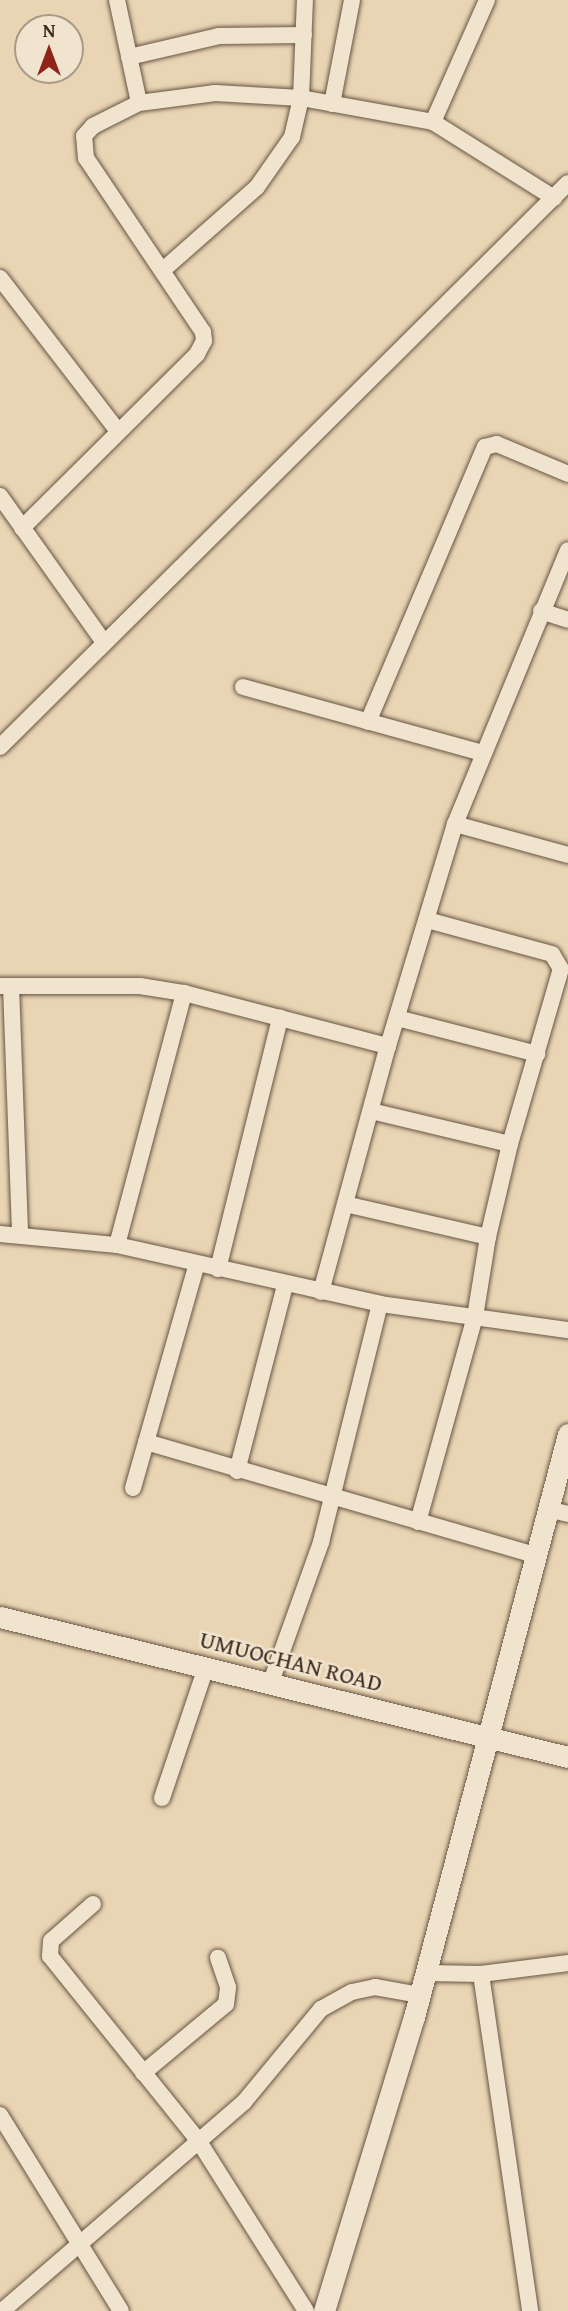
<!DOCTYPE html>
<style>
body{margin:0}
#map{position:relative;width:568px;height:2311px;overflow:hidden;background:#e9d5b3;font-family:"Gentium Book Plus",serif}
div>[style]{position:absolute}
.roads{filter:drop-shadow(0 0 2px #685545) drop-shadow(0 0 2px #685545)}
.street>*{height:16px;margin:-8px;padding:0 8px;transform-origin:8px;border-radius:8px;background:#f1e4ce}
.secondary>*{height:21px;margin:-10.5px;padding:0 10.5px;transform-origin:10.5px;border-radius:10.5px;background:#f1e4ce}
span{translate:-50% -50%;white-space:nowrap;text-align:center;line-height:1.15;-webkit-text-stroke:5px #f1e4ce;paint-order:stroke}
.street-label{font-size:24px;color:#3d2a20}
.north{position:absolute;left:14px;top:14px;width:70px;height:70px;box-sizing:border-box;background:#f1e4ce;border:2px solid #a99a88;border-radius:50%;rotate:0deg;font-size:19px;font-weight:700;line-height:28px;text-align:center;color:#3d2a20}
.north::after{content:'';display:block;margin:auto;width:24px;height:32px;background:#8f2418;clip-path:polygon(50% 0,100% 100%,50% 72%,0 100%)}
</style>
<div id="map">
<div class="roads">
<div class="street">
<i style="left:117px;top:0;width:105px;rotate:77.9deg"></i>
<i style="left:129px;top:57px;width:92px;rotate:-13.1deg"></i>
<i style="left:219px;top:36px;width:85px;rotate:-0.7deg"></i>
<i style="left:332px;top:104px;width:106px;rotate:-79.1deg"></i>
<i style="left:433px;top:122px;width:133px;rotate:-66.1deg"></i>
<i style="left:163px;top:270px;width:125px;rotate:-41.4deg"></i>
<i style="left:257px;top:187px;width:61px;rotate:-55deg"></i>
<i style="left:292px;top:137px;width:40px;rotate:-77deg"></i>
<i style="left:301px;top:98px;width:98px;rotate:-87.7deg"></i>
<i style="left:0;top:278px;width:193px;rotate:52.4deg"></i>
<i style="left:0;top:496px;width:178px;rotate:54.6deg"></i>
<i style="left:22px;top:528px;width:247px;rotate:-44.8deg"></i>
<i style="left:197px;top:354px;width:15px;rotate:-62deg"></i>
<i style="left:204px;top:341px;width:9px;rotate:-96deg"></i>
<i style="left:203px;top:332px;width:210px;rotate:-123.9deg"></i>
<i style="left:86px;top:158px;width:22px;rotate:-95deg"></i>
<i style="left:84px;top:136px;width:13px;rotate:-48deg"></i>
<i style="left:93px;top:126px;width:51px;rotate:-26.6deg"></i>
<i style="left:139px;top:103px;width:77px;rotate:-7.5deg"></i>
<i style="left:215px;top:93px;width:86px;rotate:3.3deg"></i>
<i style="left:301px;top:98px;width:134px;rotate:10.3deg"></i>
<i style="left:433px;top:122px;width:143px;rotate:32.1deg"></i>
<i style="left:541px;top:611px;width:28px;rotate:18deg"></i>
<i style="left:243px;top:687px;width:248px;rotate:15.4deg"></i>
<i style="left:368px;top:722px;width:299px;rotate:-67deg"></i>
<i style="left:485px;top:447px;width:12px;rotate:-14deg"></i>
<i style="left:497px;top:444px;width:77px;rotate:22.9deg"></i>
<i style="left:0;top:747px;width:800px;rotate:-44.8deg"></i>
<i style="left:455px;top:824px;width:117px;rotate:15.3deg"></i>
<i style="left:0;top:986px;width:140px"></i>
<i style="left:140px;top:986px;width:45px;rotate:9deg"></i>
<i style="left:184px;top:993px;width:211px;rotate:14.6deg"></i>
<i style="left:11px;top:986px;width:248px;rotate:87.9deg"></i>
<i style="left:397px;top:1018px;width:145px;rotate:14.4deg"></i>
<i style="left:371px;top:1111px;width:143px;rotate:13.4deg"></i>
<i style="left:345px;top:1204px;width:147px;rotate:13deg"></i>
<i style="left:0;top:1234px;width:118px;rotate:5.4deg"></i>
<i style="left:117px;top:1245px;width:270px;rotate:12.6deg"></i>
<i style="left:380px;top:1304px;width:190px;rotate:7.9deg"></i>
<i style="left:117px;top:1245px;width:261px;rotate:-75.1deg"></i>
<i style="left:218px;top:1269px;width:259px;rotate:-76.1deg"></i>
<i style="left:321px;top:1292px;width:255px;rotate:-74.8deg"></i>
<i style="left:388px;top:1046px;width:232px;rotate:-73.2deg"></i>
<i style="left:455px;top:824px;width:296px;rotate:-67.6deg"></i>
<i style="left:146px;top:1442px;width:404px;rotate:16.2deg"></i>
<i style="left:237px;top:1471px;width:192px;rotate:-75.5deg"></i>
<i style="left:133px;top:1488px;width:233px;rotate:-74.1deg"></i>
<i style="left:547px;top:1509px;width:22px;rotate:13deg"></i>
<i style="left:418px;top:1522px;width:213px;rotate:-74.5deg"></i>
<i style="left:475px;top:1317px;width:81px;rotate:-80.8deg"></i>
<i style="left:488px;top:1237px;width:96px;rotate:-76.7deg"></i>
<i style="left:510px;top:1144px;width:182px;rotate:-73.8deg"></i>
<i style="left:561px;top:969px;width:17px;rotate:-121deg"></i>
<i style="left:552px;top:954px;width:130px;rotate:-164.8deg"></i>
<i style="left:271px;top:1682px;width:149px;rotate:-70.3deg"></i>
<i style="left:321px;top:1542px;width:245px;rotate:-76.1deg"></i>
<i style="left:162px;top:1798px;width:138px;rotate:-71.4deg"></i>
<i style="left:93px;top:1904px;width:56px;rotate:138.6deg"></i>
<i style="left:51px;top:1941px;width:15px;rotate:94deg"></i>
<i style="left:50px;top:1956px;width:236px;rotate:51.2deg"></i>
<i style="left:198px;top:2140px;width:202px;rotate:57.7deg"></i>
<i style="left:426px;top:1973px;width:55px;rotate:1deg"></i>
<i style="left:481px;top:1974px;width:88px;rotate:-7.2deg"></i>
<i style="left:481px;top:1974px;width:341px;rotate:81.7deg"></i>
<i style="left:143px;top:2073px;width:108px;rotate:-39.7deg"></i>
<i style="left:226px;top:2004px;width:17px;rotate:-83deg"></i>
<i style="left:228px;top:1987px;width:31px;rotate:-109deg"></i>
<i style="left:0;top:2115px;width:230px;rotate:58.3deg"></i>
<i style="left:2px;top:2311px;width:320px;rotate:-40.8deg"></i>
<i style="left:244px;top:2102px;width:121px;rotate:-50.4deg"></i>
<i style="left:321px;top:2009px;width:35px;rotate:-29deg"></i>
<i style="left:352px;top:1992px;width:24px;rotate:-12deg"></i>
<i style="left:375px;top:1987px;width:46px;rotate:10.1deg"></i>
</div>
<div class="secondary">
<i style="left:0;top:1617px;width:585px;rotate:13.85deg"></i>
<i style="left:324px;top:2311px;width:307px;rotate:-73deg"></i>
<i style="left:414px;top:2017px;width:603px;rotate:-75.2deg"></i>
</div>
</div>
<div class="street-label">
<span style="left:291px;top:1661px;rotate:14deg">UMUOCHAN ROAD</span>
</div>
<div class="north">N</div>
</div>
